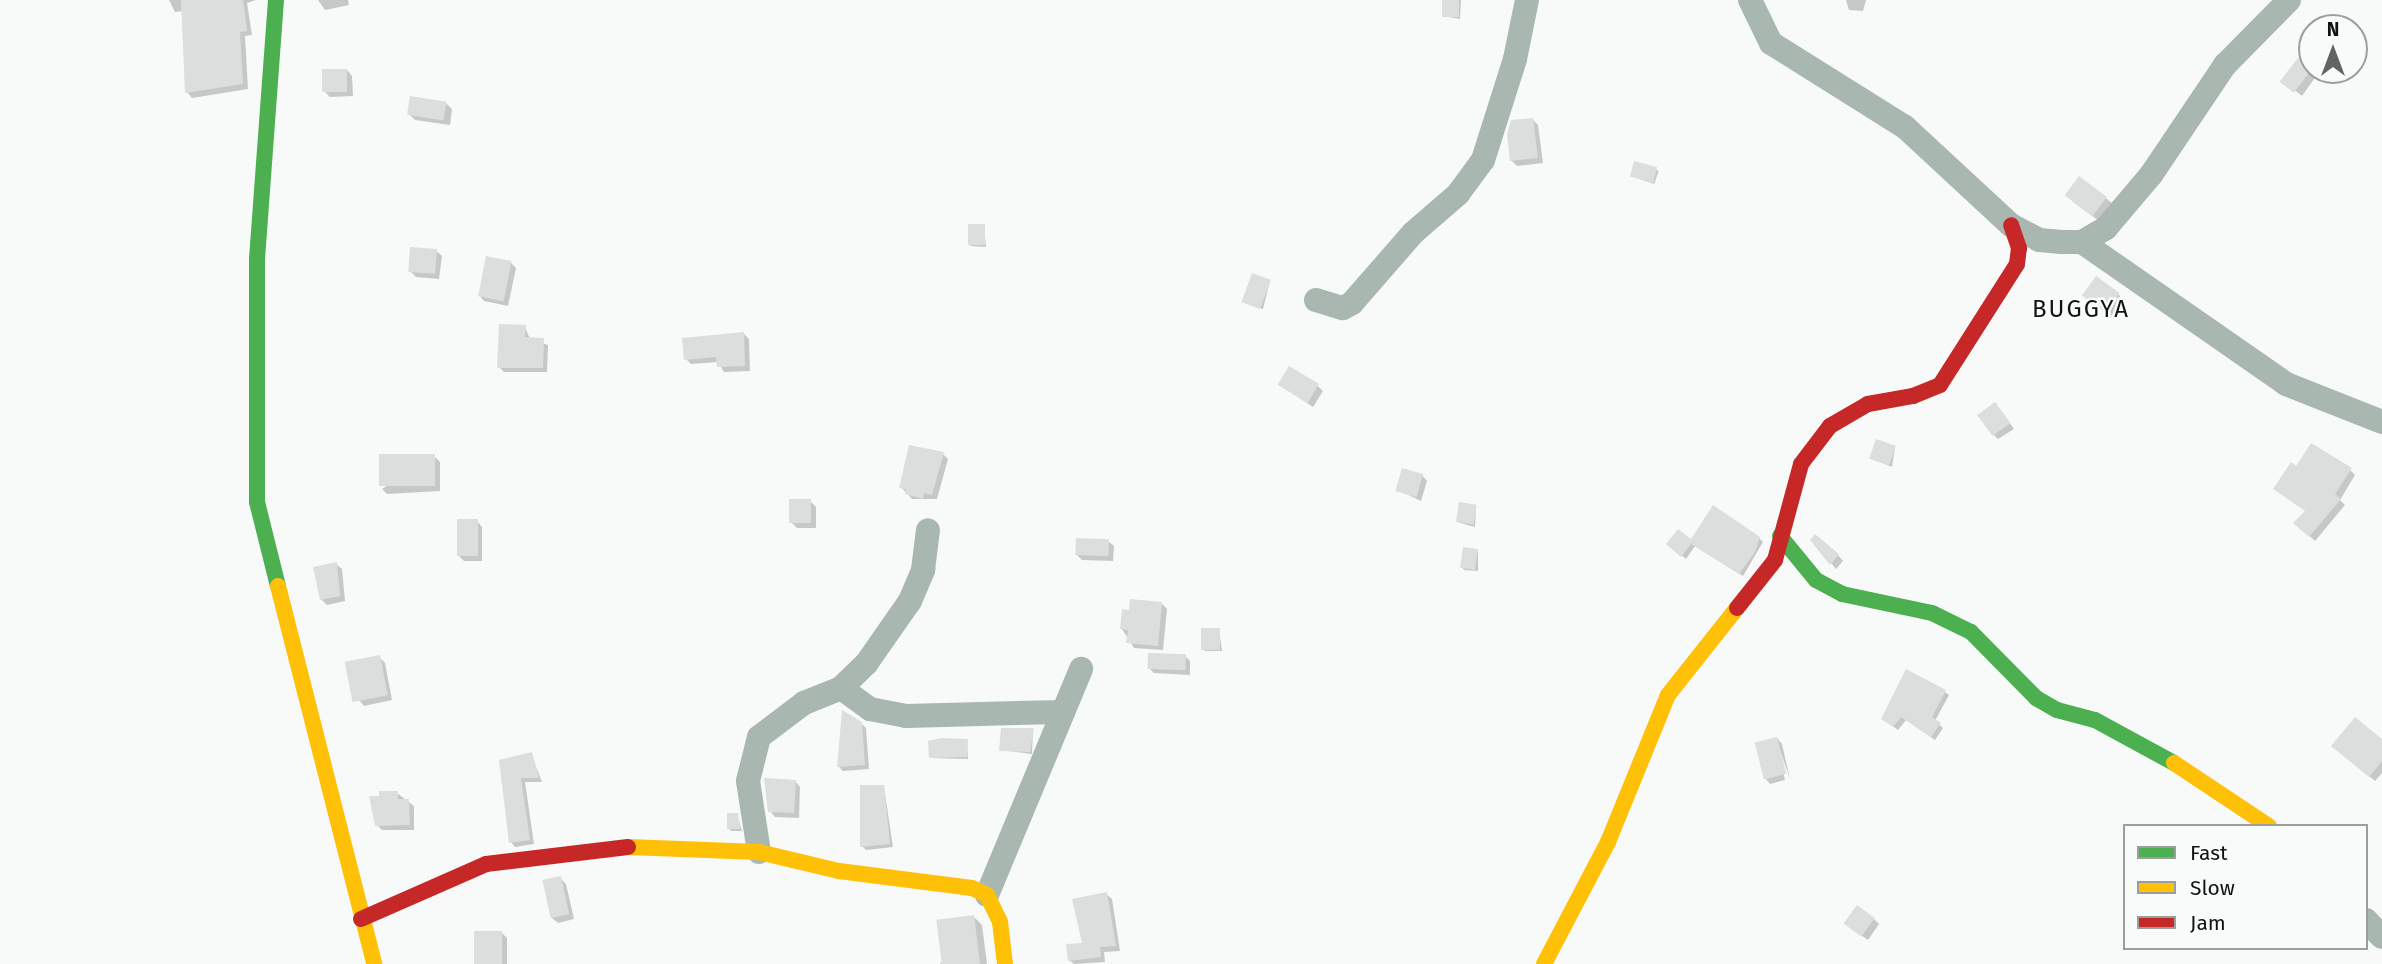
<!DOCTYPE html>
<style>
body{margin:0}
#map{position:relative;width:2382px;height:964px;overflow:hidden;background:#f8faf9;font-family:"Fira Sans",sans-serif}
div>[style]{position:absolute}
.shadow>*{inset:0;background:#0003;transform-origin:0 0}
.building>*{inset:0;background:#dcdedd;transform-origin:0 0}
.street>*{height:24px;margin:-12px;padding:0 12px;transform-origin:12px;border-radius:12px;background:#a8b7b0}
.fast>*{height:16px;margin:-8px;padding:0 8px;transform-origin:8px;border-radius:8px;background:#4caf50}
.slow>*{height:16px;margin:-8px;padding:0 8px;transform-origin:8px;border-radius:8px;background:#ffc107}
.jam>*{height:16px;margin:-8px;padding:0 8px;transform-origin:8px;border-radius:8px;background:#c62828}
span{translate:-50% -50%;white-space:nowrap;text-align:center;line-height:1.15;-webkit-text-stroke:5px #f7fbf9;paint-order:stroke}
.quarter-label{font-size:24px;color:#111312;letter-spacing:2px}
.legend{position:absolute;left:2123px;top:824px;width:245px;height:126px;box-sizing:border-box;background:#f7fbf9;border:2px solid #9b9e9d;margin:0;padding:9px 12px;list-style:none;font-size:21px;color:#111312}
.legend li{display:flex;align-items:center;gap:14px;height:35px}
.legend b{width:35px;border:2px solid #9b9e9d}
.north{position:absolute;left:2298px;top:14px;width:70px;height:70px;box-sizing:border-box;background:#f7fbf9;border:2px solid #9b9e9d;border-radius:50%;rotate:0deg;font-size:19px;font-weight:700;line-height:28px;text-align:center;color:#111312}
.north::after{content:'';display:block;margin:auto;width:24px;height:32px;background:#626463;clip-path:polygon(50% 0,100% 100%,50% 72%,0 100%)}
</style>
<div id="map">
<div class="shadow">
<i style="clip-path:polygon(169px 0,256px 0,247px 3px,252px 35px,245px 36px,248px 89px,192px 98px,187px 92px,183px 11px,175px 12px)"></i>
<i style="clip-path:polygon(318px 0,348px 0,349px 5px,325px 10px)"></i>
<i style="clip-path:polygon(1443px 0,1461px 0,1460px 19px,1443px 16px)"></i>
<i style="clip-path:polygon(1846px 0,1866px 0,1863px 11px,1849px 10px)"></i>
<i style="clip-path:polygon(2312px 69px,2317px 75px,2302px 96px,2284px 82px)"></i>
<i style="clip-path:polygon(347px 70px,352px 76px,353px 96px,330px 97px,324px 91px)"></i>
<i style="clip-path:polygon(447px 104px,452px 109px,450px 125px,415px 120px,409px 114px)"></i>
<i style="clip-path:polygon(1533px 120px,1538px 125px,1543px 163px,1517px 166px,1511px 160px)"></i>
<i style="left:1636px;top:163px;width:24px;height:14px;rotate:19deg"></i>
<i style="clip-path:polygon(2080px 178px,2112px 203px,2099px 221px,2072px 201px)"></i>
<i style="clip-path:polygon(984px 226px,986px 247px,971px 246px,969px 244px)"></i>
<i style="clip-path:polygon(436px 251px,442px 256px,439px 279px,416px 277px,410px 271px)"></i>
<i style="clip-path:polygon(511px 263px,516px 268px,508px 306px,484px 301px,479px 295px)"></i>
<i style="clip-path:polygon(1270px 281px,1263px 309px,1244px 302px)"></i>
<i style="clip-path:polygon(2118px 294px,2123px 300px,2111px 316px,2084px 295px)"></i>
<i style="clip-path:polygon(525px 327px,530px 339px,548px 345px,547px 372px,504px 372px,499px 367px)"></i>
<i style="clip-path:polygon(744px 334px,749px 339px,750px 371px,724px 372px,718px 362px,691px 364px,686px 359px)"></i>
<i style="clip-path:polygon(1280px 385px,1318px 386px,1323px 391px,1313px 407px)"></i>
<i style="clip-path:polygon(2000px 409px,2014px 429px,1998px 439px,1993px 434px)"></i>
<i style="clip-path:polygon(1895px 447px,1892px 467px,1872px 458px)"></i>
<i style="clip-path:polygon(943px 454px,948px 459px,937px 499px,912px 499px,901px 487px)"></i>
<i style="clip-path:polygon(434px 456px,440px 462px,440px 491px,387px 494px,382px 489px)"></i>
<i style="clip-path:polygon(2297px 468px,2350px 470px,2355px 475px,2340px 500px,2345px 505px,2315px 541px,2296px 523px,2307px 512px)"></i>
<i style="clip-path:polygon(1422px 475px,1427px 481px,1421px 501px,1398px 490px)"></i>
<i style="clip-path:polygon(810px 501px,816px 507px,816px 528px,797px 528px,792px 523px)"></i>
<i style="clip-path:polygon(1476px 507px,1475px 527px,1457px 522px)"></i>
<i style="clip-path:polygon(477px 521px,482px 527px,482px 561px,464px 561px,459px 556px)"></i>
<i style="clip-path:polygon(1759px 538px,1763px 542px,1743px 576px,1695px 546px,1686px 559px,1672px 548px,1691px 541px)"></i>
<i style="clip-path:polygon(1108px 541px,1114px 546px,1113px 561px,1082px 560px,1077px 555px)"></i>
<i style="clip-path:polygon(1478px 551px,1478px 571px,1464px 570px,1462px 567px)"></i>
<i style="clip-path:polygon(1838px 555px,1843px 561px,1836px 569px,1831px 563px)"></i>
<i style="clip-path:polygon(336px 564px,342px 569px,345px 601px,327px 605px,321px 599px)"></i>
<i style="clip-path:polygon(1161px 603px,1167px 609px,1163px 650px,1134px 648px,1122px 629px,1131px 611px)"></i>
<i style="clip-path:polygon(1219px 630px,1222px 651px,1205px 651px,1203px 649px)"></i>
<i style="clip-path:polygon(1185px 656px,1190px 661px,1190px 675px,1154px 673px,1149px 668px)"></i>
<i style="clip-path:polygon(379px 657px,385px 663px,392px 700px,364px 706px,359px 700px)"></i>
<i style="clip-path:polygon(1945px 692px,1949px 695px,1935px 721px,1943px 728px,1935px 740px,1906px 720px,1898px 730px,1887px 722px)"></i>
<i style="clip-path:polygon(861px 723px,866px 728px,869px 769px,843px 771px,839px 767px)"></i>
<i style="clip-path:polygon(1033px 729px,1032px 754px,1001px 750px)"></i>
<i style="clip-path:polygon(1777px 738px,1782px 744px,1790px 779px,1777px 742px,1785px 780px,1770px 784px,1765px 778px)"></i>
<i style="clip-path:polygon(967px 741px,968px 759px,930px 758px)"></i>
<i style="clip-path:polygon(2382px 741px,2382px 773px,2375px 781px,2339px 751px)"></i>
<i style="clip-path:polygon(531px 754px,542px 782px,525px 782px,534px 844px,515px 847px,511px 842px,501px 762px)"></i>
<i style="clip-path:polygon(795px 781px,800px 787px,799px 818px,775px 817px,770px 811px)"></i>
<i style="clip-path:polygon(884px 787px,893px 847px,866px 850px,862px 846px)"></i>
<i style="clip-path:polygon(397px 793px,414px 806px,414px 830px,382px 830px,377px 825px)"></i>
<i style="clip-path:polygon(737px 815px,742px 831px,731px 831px,729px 828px)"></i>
<i style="clip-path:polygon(560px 878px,566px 884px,574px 919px,558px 923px,552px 918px)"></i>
<i style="clip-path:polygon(1106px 894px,1112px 899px,1120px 951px,1104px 952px,1105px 962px,1074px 964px,1069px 960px,1084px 944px)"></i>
<i style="clip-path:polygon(974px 917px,982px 925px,987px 964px,940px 964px)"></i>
<i style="clip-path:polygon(1874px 919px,1879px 924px,1868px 940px,1852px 929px)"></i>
<i style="clip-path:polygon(501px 932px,507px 938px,507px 964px,476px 964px)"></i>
</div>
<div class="building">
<i style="clip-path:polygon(181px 0,243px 0,247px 31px,240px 32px,243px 84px,185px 93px)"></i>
<i style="left:1442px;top:0;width:17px;height:17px"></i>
<i style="left:2298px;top:58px;width:18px;height:30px;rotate:38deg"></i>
<i style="left:322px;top:69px;width:25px;height:23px"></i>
<i style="left:410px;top:96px;width:37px;height:19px;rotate:9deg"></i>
<i style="clip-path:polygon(1533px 118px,1538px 158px,1510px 161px,1507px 134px,1511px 120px)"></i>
<i style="left:1634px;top:161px;width:24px;height:16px;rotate:15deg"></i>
<i style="left:2079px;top:176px;width:35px;height:24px;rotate:37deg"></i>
<i style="left:968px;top:224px;width:17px;height:21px"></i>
<i style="left:410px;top:247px;width:27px;height:25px;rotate:4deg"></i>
<i style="left:486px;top:256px;width:26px;height:41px;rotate:11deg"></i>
<i style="left:1252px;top:273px;width:20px;height:31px;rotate:20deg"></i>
<i style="left:2096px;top:276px;width:29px;height:24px;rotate:36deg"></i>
<i style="clip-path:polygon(499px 324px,526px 325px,525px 337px,544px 338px,543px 368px,497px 368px)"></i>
<i style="clip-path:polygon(744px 332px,745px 366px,717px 367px,716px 357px,684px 360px,682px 338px)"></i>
<i style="left:1289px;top:366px;width:35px;height:22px;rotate:31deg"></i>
<i style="left:1995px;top:402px;width:26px;height:22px;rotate:54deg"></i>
<i style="left:1876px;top:439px;width:21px;height:21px;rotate:19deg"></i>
<i style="clip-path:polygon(2311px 443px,2352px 468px,2335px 494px,2341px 499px,2309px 537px,2293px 523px,2305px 511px,2273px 489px,2291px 462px,2296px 466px)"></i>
<i style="clip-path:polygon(909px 445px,944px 452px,932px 495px,924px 493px,923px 499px,905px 494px,906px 489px,899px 488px)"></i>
<i style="left:435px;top:454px;width:32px;height:56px;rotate:90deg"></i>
<i style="left:1402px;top:468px;width:22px;height:24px;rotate:16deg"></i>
<i style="left:811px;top:499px;width:24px;height:22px;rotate:90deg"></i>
<i style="left:1459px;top:502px;width:18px;height:20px;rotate:9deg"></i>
<i style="clip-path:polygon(1713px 505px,1760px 537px,1755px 552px,1739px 574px,1691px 544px,1681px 557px,1666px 544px,1678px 529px,1691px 539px)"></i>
<i style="left:457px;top:519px;width:21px;height:37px"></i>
<i style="clip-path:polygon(1815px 534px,1839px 554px,1830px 565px,1810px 540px)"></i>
<i style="left:1076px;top:538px;width:33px;height:17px;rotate:2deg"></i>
<i style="left:1463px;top:547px;width:15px;height:21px;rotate:8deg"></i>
<i style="clip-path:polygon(337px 562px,340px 596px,320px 600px,313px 567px)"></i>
<i style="clip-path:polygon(1130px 599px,1162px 602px,1158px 646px,1126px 643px,1128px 630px,1120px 629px,1122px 609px,1129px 610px)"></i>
<i style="left:1201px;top:628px;width:19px;height:22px"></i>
<i style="left:1148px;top:653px;width:38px;height:16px;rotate:2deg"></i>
<i style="left:380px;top:655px;width:41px;height:36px;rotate:79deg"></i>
<i style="clip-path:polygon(1906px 669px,1946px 690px,1932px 717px,1941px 723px,1931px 737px,1901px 717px,1893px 727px,1881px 719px)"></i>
<i style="clip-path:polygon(842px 710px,862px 722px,865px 765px,837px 767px)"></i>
<i style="clip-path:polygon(2355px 717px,2382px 739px,2382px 761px,2369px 777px,2331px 746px)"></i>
<i style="clip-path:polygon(1001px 728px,1034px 728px,1030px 752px,999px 751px)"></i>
<i style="left:1777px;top:737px;width:38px;height:23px;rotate:76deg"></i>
<i style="clip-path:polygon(942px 738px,968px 739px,967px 757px,929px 758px,928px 741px)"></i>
<i style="clip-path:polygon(532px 752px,539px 778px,521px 778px,530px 840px,509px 843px,499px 760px)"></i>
<i style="clip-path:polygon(764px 778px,796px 780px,794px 813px,768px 812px)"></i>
<i style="clip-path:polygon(860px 785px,884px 785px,890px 844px,860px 847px)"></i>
<i style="clip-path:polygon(379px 791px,398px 791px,398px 799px,409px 799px,410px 825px,375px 826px,369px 796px,379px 796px)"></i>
<i style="clip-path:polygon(727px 813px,738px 813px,740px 829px,727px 829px)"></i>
<i style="left:561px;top:876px;width:39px;height:19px;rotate:78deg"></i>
<i style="clip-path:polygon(1107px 892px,1116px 946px,1100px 947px,1101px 957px,1068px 961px,1066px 944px,1082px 943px,1072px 899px)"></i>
<i style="left:1857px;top:905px;width:22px;height:23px;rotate:36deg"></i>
<i style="left:974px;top:915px;width:49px;height:38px;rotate:83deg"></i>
<i style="left:474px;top:931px;width:28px;height:33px"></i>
</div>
<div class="street">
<i style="left:1750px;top:0;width:48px;rotate:64deg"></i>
<i style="left:1771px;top:43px;width:158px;rotate:32.1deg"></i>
<i style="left:1905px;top:127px;width:144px;rotate:42.8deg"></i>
<i style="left:2011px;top:225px;width:32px;rotate:28deg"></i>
<i style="left:2039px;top:240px;width:23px;rotate:5deg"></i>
<i style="left:2062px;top:242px;width:20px"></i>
<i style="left:2082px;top:242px;width:28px;rotate:-30deg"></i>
<i style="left:2106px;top:228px;width:70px;rotate:-49.7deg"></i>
<i style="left:2151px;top:175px;width:133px;rotate:-56.1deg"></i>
<i style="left:2225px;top:65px;width:91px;rotate:-45.4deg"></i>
<i style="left:2082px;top:242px;width:249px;rotate:34.8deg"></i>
<i style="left:2286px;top:384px;width:103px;rotate:21.6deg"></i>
<i style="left:1316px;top:300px;width:28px;rotate:17deg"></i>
<i style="left:1343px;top:308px;width:10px;rotate:-29deg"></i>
<i style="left:1352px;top:303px;width:93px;rotate:-48.9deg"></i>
<i style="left:1413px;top:233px;width:60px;rotate:-40.9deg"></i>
<i style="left:1458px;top:194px;width:42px;rotate:-53.7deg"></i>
<i style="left:1483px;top:160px;width:106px;rotate:-72.4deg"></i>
<i style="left:1515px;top:59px;width:60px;rotate:-78.5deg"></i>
<i style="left:841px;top:688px;width:36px;rotate:36deg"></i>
<i style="left:870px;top:709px;width:37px;rotate:11deg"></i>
<i style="left:906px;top:716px;width:157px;rotate:-1.5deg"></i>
<i style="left:759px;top:852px;width:72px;rotate:-98.8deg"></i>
<i style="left:748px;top:781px;width:45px;rotate:-76deg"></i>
<i style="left:759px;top:737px;width:56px;rotate:-37.1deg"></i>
<i style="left:804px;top:703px;width:40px;rotate:-22deg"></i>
<i style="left:841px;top:688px;width:35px;rotate:-44deg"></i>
<i style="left:866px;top:664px;width:77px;rotate:-55.1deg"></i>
<i style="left:910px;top:601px;width:34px;rotate:-67deg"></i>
<i style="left:923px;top:570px;width:40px;rotate:-82.9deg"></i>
<i style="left:987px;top:895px;width:245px;rotate:-67.4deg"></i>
<i style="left:2366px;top:920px;width:23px;rotate:47deg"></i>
</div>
<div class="fast">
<i style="left:276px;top:0;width:260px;rotate:94.2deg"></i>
<i style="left:257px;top:259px;width:243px;rotate:90deg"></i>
<i style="left:257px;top:502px;width:87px;rotate:76deg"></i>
<i style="left:1780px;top:536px;width:57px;rotate:50.7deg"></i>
<i style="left:1816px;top:580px;width:30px;rotate:28deg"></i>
<i style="left:1842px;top:594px;width:92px;rotate:11.9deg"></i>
<i style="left:1932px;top:613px;width:43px;rotate:26deg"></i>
<i style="left:1971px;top:632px;width:93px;rotate:45.4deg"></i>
<i style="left:2036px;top:698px;width:24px;rotate:30deg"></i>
<i style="left:2057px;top:710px;width:39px;rotate:15deg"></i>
<i style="left:2095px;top:720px;width:90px;rotate:28.6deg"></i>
</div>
<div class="slow">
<i style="left:278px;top:586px;width:390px;rotate:75.7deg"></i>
<i style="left:2174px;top:763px;width:114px;rotate:33.6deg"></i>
<i style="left:628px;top:847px;width:131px;rotate:2.2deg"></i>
<i style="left:759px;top:852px;width:82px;rotate:13.4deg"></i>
<i style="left:839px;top:871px;width:134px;rotate:7.3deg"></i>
<i style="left:972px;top:888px;width:17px;rotate:25deg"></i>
<i style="left:987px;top:895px;width:30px;rotate:64deg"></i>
<i style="left:1000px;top:922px;width:42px;rotate:83.2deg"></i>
<i style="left:1544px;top:964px;width:138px;rotate:-62.3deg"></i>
<i style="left:1608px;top:842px;width:159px;rotate:-67.8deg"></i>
<i style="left:1668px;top:695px;width:111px;rotate:-51.6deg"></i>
</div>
<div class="jam">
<i style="left:1737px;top:608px;width:61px;rotate:-51.6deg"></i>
<i style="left:1775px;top:560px;width:99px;rotate:-74.8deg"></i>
<i style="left:1801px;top:464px;width:48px;rotate:-52.7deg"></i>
<i style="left:1830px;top:426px;width:44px;rotate:-30.1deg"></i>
<i style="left:1868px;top:404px;width:46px;rotate:-10.1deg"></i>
<i style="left:1913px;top:396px;width:29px;rotate:-22deg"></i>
<i style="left:1940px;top:385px;width:143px;rotate:-57.5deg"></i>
<i style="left:2017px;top:264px;width:16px;rotate:-83deg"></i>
<i style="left:2019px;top:248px;width:24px;rotate:-109deg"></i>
<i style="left:361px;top:919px;width:137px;rotate:-23.7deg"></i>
<i style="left:486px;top:864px;width:143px;rotate:-6.8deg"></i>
</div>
<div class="quarter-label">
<span style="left:2081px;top:310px">BUGGYA</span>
</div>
<ul class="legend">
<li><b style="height:9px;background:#4caf50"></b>Fast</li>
<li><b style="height:9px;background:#ffc107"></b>Slow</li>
<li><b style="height:9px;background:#c62828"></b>Jam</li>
</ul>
<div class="north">N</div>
</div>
